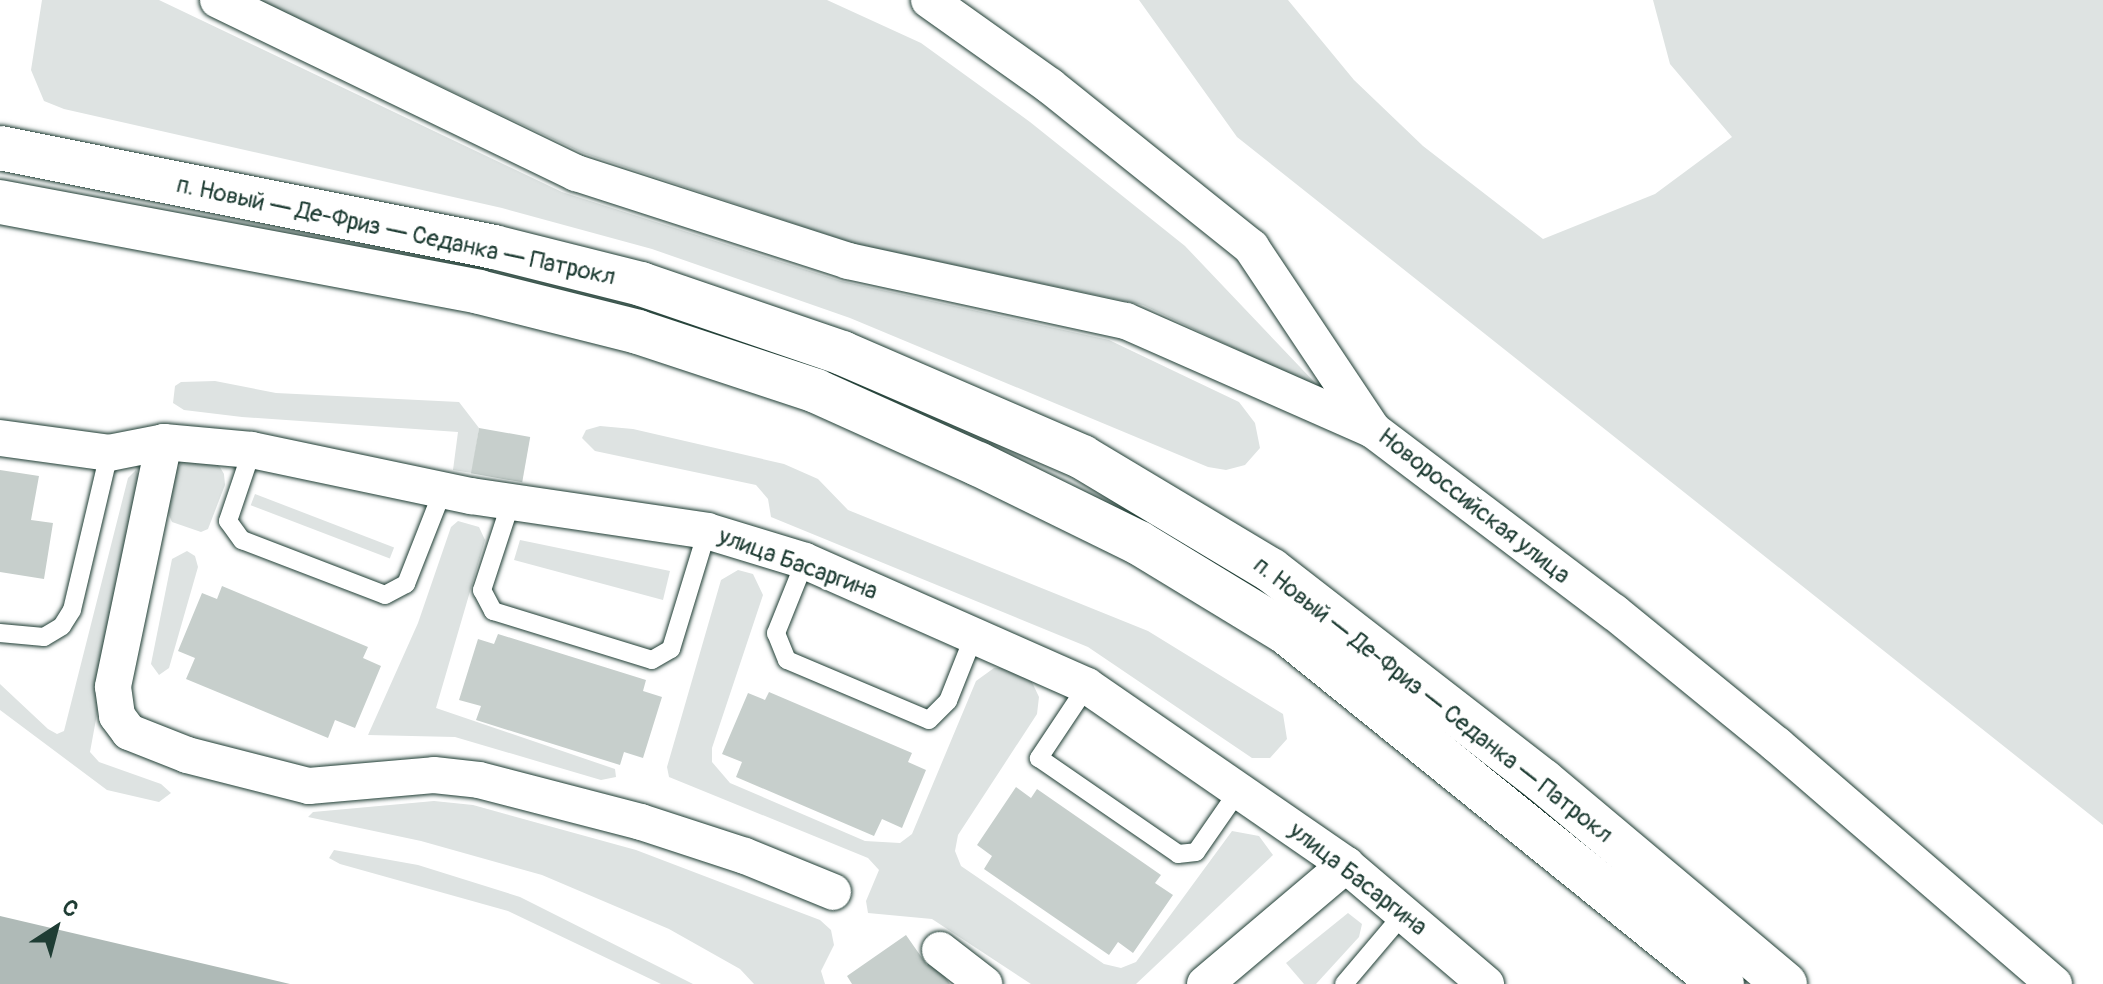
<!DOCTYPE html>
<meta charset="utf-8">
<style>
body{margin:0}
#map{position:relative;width:2103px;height:984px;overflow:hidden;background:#fff;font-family:Pangolin,sans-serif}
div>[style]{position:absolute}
.green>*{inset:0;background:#dee3e2;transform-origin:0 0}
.water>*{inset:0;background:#afbab7}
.building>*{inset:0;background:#c7cfcc;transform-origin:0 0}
.roads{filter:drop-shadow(0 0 2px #1f3d34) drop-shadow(0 0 2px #1f3d34)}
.service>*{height:18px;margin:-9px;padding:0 9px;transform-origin:9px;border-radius:9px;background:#fff}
.minor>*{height:36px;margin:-18px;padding:0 18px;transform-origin:18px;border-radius:18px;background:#fff}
.trunk>*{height:44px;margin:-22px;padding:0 22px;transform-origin:22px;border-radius:22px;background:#fff}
span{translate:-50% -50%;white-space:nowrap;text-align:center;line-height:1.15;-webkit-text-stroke:6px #fff;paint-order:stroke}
.street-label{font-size:24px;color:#1f3d34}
.north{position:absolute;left:16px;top:888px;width:80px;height:80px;-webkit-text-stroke:6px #fff;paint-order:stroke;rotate:36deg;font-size:22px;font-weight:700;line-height:32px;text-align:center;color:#1f3d34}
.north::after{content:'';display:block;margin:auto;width:28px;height:36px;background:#1f3d34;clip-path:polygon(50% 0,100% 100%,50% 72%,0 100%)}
</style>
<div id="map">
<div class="green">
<i style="clip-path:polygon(42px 0,159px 0,562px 192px,841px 281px,1109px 340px,1239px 402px,1255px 423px,1260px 448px,1245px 465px,1226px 470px,1208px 467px,850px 318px,652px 249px,502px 208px,64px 109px,44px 101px,31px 70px)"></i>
<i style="clip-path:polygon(258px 0,827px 0,921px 43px,1030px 122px,1185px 246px,1321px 389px,1143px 305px,856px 244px,583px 153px)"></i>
<i style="clip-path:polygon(1139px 0,1288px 0,1354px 80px,1423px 146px,1543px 239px,1655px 194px,1732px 137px,1670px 64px,1653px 0,2103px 0,2103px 825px,1237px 137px)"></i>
<i style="clip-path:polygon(215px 381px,276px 393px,459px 402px,479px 428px,472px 473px,453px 470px,458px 432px,242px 417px,184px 410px,173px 403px,175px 386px,181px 382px)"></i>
<i style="clip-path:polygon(600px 426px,633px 429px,784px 464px,818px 479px,848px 510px,1148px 631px,1283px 714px,1287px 739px,1270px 758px,1252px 758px,1088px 647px,771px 517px,768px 499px,756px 485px,595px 451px,582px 438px,586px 430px)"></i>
<i style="clip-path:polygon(183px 461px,217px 462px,224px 474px,225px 485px,208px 529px,201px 532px,172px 522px,168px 513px,175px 472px)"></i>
<i style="clip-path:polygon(136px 470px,140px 480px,90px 752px,99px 762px,161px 784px,171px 793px,159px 802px,107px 790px,0 710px,0 684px,48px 729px,57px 734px,64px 731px,128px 478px)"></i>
<i style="left:255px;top:494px;width:149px;height:12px;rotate:21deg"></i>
<i style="clip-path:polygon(458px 521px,479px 527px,485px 540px,436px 708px,615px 769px,616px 777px,601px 780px,455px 737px,368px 735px,418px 623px,451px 527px)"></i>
<i style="clip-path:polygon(520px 540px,670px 571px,663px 600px,514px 560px)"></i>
<i style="clip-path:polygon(187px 551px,195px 556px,198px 567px,169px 668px,159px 675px,151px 664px,172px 559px)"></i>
<i style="clip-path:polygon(738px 570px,753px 574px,763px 595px,712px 748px,712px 762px,730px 783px,865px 841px,900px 843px,912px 834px,976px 681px,994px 668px,1010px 667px,1031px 680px,1039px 697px,1037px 714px,958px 835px,955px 851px,961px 866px,1104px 964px,1121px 968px,1136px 962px,1232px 831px,1259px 836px,1273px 855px,1136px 984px,1031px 984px,932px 919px,868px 913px,866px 901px,879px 870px,868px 858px,669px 777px,667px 767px,721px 580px)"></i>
<i style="clip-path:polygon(434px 801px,473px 805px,636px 850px,820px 920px,831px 930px,834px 945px,821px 971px,825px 984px,754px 984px,740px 969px,669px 929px,542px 875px,421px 841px,308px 817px,313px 812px)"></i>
<i style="clip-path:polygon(334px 850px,418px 865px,520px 897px,693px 984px,661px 984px,508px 911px,340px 864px,329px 858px)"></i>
<i style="clip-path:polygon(1348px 913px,1362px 924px,1359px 937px,1316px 984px,1304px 984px,1286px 963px)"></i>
</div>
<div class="water">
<i style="clip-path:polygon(0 916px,290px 984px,0 984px)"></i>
</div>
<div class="building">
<i style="left:479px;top:428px;width:52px;height:46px;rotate:10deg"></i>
<i style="clip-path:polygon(0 470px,39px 476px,31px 520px,53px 523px,44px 579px,0 572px)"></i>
<i style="clip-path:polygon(222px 586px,368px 647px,363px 658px,381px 666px,355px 728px,335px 720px,328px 738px,186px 679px,195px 658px,178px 651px,202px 593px,217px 599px)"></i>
<i style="clip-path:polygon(498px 634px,646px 680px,643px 691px,662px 697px,643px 758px,624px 752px,620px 765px,476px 720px,481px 706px,459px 700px,478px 639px,494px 644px)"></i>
<i style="clip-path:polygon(769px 692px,912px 753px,908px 762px,926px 770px,902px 828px,882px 819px,874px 836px,736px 777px,742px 762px,722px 754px,748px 693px,765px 700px)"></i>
<i style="clip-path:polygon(1016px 787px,1031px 798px,1037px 789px,1161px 875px,1155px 883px,1173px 895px,1133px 953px,1118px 942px,1109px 955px,984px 869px,992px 856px,977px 845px)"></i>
<i style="clip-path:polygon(906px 935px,927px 965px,933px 960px,950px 984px,852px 984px,847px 976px)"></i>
</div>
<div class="roads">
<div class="service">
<i style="left:252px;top:450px;width:75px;rotate:108.7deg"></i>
<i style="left:228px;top:521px;width:24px;rotate:54deg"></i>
<i style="left:242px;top:540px;width:153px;rotate:21deg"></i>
<i style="left:385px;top:595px;width:24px;rotate:-28deg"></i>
<i style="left:406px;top:584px;width:101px;rotate:-68.5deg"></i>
<i style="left:511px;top:502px;width:93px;rotate:108.2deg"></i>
<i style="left:482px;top:590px;width:24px;rotate:62deg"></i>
<i style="left:493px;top:611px;width:166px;rotate:17.1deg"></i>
<i style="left:652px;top:660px;width:22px;rotate:-30deg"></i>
<i style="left:671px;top:649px;width:123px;rotate:-73deg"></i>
<i style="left:805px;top:561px;width:78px;rotate:111.9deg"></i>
<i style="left:776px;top:633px;width:29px;rotate:68deg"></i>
<i style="left:787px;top:660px;width:154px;rotate:22.9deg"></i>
<i style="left:929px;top:720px;width:27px;rotate:-45deg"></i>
<i style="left:948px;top:701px;width:73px;rotate:-68.3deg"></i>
<i style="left:0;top:633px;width:44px;rotate:5.2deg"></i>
<i style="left:44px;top:637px;width:21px;rotate:-31deg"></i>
<i style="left:62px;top:626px;width:19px;rotate:-58deg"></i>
<i style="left:72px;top:610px;width:161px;rotate:-76.7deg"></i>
<i style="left:1087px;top:686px;width:87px;rotate:123.7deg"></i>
<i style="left:1039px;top:758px;width:169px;rotate:34.6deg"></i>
<i style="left:1178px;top:854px;width:18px;rotate:-6deg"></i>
<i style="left:1196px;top:852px;width:75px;rotate:-55.3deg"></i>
<i style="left:1344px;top:984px;width:94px;rotate:-49.7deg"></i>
</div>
<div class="minor">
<i style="left:218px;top:0;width:398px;rotate:25.8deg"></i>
<i style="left:576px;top:173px;width:286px;rotate:17.9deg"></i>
<i style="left:848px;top:261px;width:284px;rotate:12.2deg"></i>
<i style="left:1126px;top:321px;width:270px;rotate:23.8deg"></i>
<i style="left:929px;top:0;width:148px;rotate:35.4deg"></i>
<i style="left:1050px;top:86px;width:258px;rotate:38.7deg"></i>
<i style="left:1251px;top:247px;width:220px;rotate:56.3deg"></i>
<i style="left:1373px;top:430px;width:302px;rotate:37.1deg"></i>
<i style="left:1614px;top:612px;width:210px;rotate:39.2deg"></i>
<i style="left:1777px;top:745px;width:366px;rotate:40.8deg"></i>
<i style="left:0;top:438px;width:110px;rotate:7.8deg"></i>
<i style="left:109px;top:453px;width:56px;rotate:-11.3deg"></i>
<i style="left:164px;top:442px;width:88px;rotate:5.2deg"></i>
<i style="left:252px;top:450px;width:224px;rotate:11.9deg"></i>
<i style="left:471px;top:496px;width:239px;rotate:8.4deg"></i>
<i style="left:707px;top:531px;width:102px;rotate:17deg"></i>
<i style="left:805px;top:561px;width:308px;rotate:23.9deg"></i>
<i style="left:1087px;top:686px;width:315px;rotate:34.6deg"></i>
<i style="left:1346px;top:865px;width:184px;rotate:40.4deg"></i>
<i style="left:164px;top:442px;width:250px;rotate:101.8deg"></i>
<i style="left:113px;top:687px;width:29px;rotate:82deg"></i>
<i style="left:117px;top:716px;width:20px;rotate:53deg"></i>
<i style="left:129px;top:732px;width:62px;rotate:21.6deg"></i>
<i style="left:187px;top:755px;width:126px;rotate:14.3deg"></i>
<i style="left:309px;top:786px;width:125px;rotate:-5deg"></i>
<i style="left:434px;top:775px;width:45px;rotate:6.3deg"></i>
<i style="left:479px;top:780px;width:167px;rotate:14.5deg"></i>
<i style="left:641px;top:822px;width:109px;rotate:18.1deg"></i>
<i style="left:745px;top:856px;width:95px;rotate:22.2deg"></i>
<i style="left:940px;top:950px;width:56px;rotate:37.7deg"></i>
<i style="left:1205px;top:984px;width:185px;rotate:-40.2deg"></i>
</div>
<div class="trunk">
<i style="left:0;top:148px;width:504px;rotate:11.33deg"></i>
<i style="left:494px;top:247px;width:152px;rotate:14.1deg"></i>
<i style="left:641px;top:284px;width:213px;rotate:18.9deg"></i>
<i style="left:842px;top:353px;width:262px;rotate:23.4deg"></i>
<i style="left:1082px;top:457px;width:220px;rotate:30.9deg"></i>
<i style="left:1271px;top:570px;width:344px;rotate:37.8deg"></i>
<i style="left:1543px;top:781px;width:316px;rotate:40deg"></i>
<i style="left:0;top:202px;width:487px;rotate:10.6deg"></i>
<i style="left:479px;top:292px;width:164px;rotate:14.1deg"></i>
<i style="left:638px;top:332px;width:188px;rotate:18.3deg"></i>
<i style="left:816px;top:391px;width:178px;rotate:24.3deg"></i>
<i style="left:978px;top:464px;width:179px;rotate:26.1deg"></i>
<i style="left:1139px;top:543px;width:173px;rotate:31.3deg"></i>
<i style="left:1287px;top:633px;width:559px;rotate:38.9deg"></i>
</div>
</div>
<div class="street-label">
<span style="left:396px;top:231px;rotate:12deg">п. Новый — Де-Фриз — Седанка — Патрокл</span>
<span style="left:1474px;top:506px;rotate:38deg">Новороссийская улица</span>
<span style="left:798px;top:564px;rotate:20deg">улица Басаргина</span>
<span style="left:1433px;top:700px;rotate:38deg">п. Новый — Де-Фриз — Седанка — Патрокл</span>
<span style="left:1358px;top:879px;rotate:38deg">улица Басаргина</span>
</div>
<div class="north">С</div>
</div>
